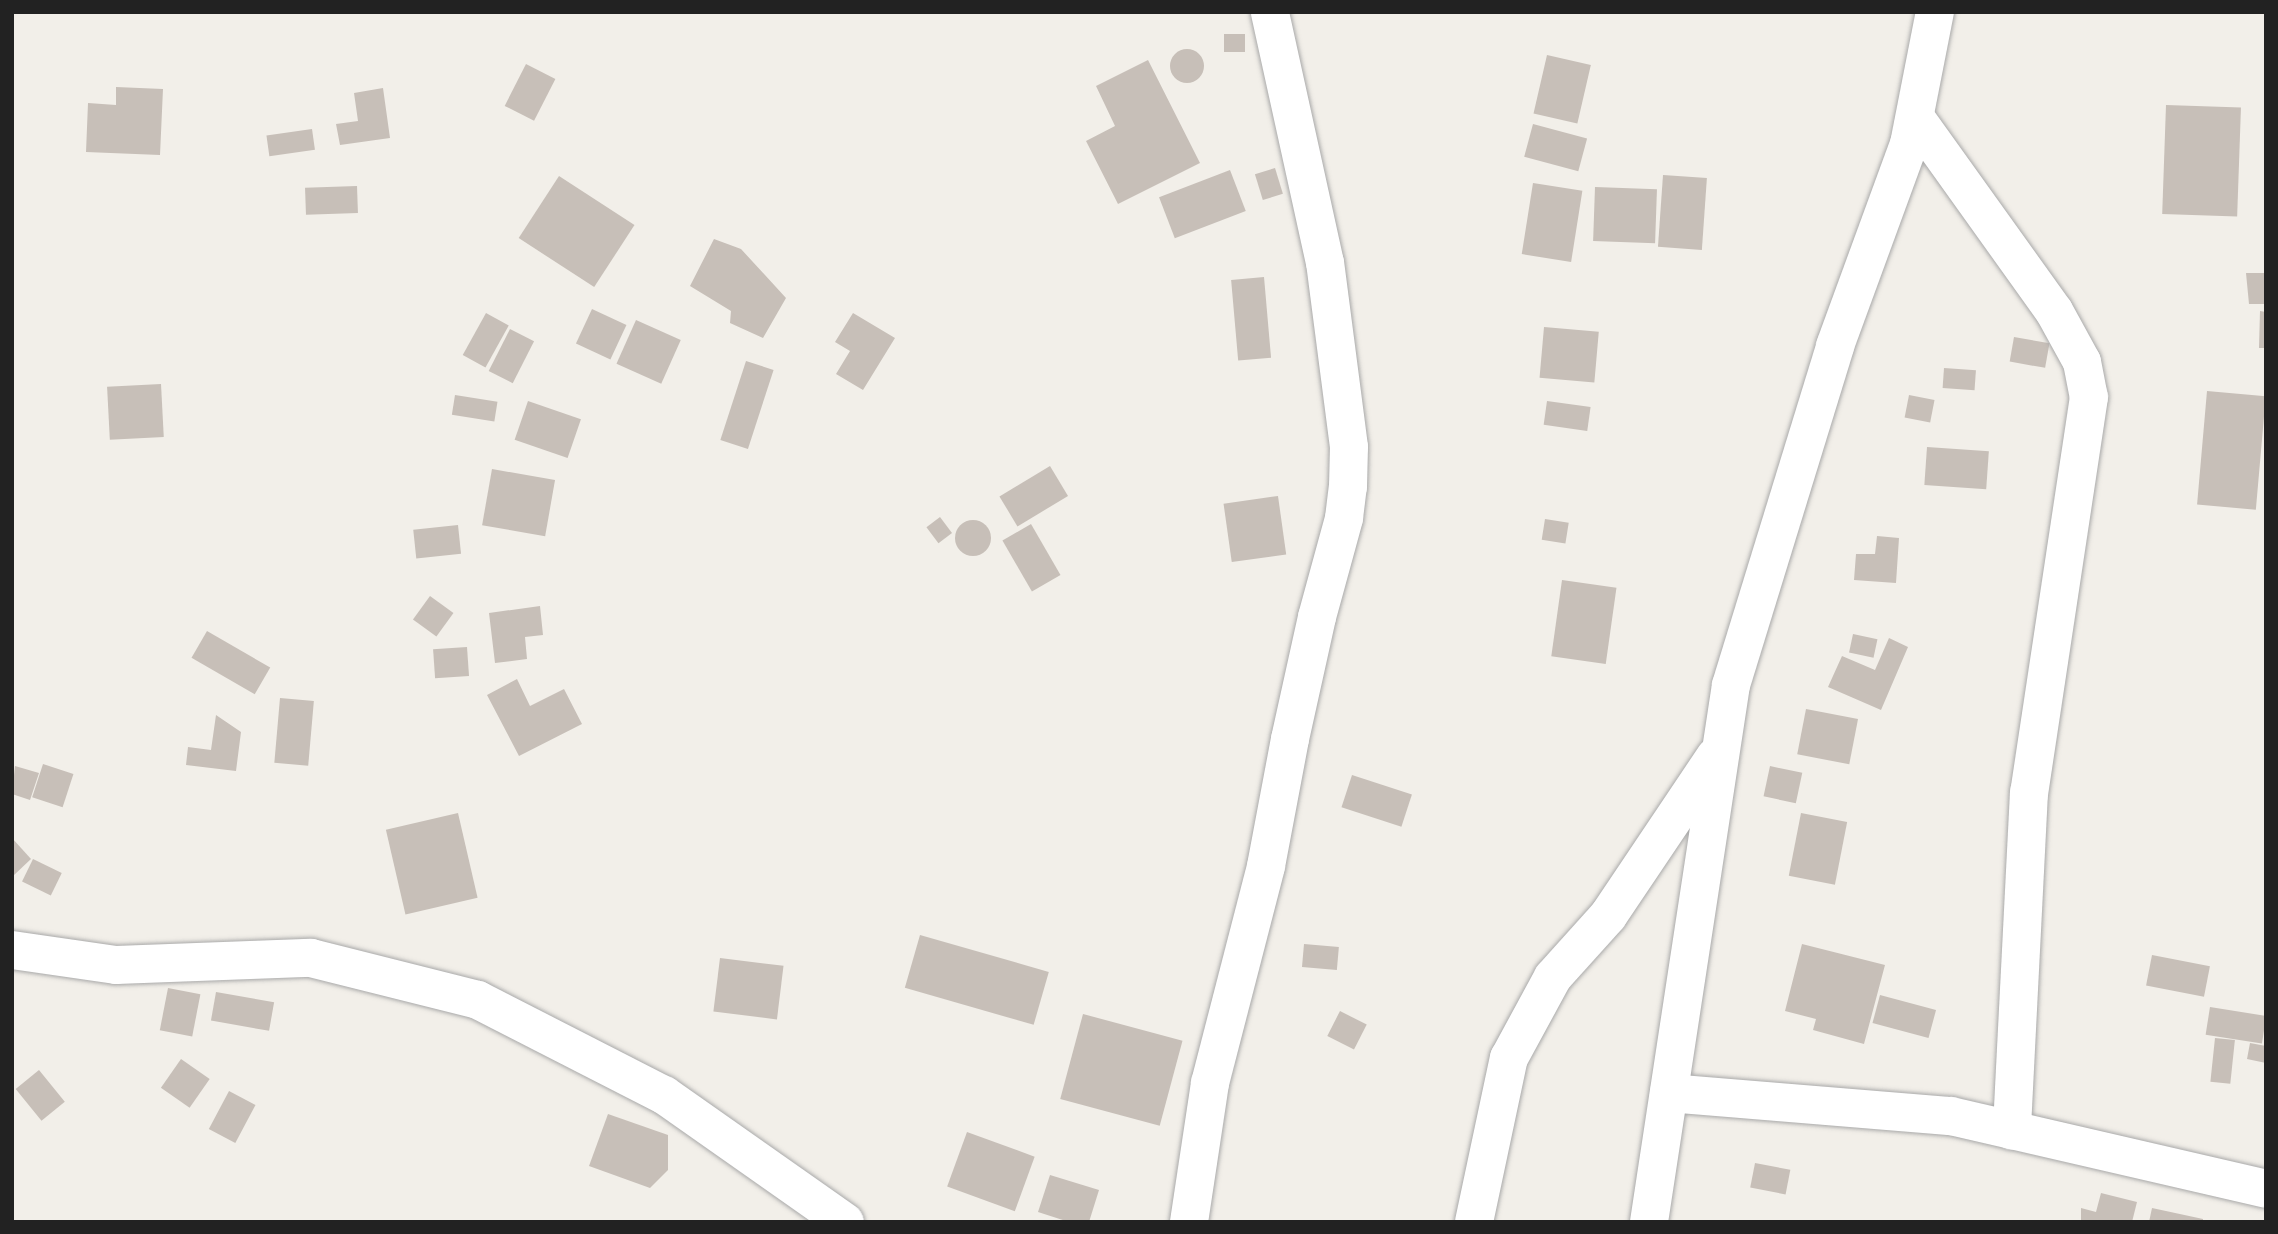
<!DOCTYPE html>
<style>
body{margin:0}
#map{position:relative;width:2278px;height:1234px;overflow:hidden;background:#f2efe9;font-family:Rubik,sans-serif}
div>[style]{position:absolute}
.building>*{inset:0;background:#c7bfb8;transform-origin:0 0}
.round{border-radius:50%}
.roads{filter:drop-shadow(0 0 2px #a9a9a9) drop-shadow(0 0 2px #a9a9a9)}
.minor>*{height:38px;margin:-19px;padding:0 19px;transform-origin:19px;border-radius:19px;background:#fff}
span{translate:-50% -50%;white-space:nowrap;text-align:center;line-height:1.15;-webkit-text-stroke:7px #fff;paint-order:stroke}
.frame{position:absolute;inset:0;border:14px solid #222;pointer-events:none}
</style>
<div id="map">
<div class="building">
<i style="left:1245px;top:34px;width:18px;height:21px;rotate:90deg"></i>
<i class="round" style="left:1170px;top:49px;width:34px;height:34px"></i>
<i style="left:1547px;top:55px;width:45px;height:60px;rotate:13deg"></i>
<i style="clip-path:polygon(1148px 60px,1200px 163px,1118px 204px,1086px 141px,1115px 126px,1096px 86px)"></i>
<i style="left:526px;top:64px;width:33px;height:47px;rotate:27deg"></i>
<i style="clip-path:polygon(116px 87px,163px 89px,160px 155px,86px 152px,88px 103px,116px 105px)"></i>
<i style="clip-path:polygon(383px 88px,390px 138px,340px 145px,336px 124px,358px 121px,354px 93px)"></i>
<i style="left:2166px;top:105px;width:75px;height:109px;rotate:2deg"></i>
<i style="left:1533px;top:124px;width:56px;height:34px;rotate:15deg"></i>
<i style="left:312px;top:129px;width:21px;height:46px;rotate:82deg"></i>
<i style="left:1275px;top:168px;width:27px;height:21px;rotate:73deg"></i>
<i style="left:1230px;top:170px;width:44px;height:76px;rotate:69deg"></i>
<i style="left:1663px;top:175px;width:44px;height:72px;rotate:4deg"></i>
<i style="left:559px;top:176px;width:90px;height:74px;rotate:33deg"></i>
<i style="left:1533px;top:183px;width:50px;height:72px;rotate:9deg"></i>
<i style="left:357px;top:186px;width:27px;height:52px;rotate:88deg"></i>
<i style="left:1595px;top:187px;width:62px;height:54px;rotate:2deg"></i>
<i style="clip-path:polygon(714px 239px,741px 249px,786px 298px,763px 338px,730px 323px,731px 311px,690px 286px)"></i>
<i style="clip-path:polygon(2246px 273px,2266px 273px,2266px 304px,2249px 304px)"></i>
<i style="left:1264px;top:277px;width:81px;height:33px;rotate:85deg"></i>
<i style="left:592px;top:309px;width:38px;height:38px;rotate:25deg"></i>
<i style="clip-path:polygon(2260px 311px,2266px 312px,2266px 348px,2259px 348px)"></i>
<i style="left:486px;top:313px;width:26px;height:48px;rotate:29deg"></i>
<i style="clip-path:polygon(853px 313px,895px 338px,863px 390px,836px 374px,850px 351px,835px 342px)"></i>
<i style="left:636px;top:320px;width:49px;height:48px;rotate:24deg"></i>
<i style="left:1544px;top:327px;width:55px;height:51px;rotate:5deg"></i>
<i style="left:510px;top:329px;width:27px;height:47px;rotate:27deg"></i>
<i style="left:2014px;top:337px;width:36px;height:25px;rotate:10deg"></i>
<i style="left:746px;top:361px;width:29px;height:83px;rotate:18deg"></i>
<i style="left:1944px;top:368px;width:32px;height:20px;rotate:4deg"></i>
<i style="left:161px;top:384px;width:53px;height:54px;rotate:87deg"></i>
<i style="left:2207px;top:391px;width:59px;height:114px;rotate:5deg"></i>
<i style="left:455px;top:395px;width:43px;height:20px;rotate:9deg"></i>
<i style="left:1909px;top:395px;width:26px;height:23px;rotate:11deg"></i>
<i style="left:528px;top:401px;width:56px;height:41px;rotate:19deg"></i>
<i style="left:1547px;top:401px;width:44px;height:24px;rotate:8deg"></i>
<i style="left:1927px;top:447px;width:62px;height:38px;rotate:4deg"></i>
<i style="left:1050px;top:466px;width:35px;height:59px;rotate:59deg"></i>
<i style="left:492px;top:469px;width:64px;height:57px;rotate:10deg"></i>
<i style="left:1278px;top:496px;width:59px;height:55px;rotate:82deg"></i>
<i style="left:940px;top:517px;width:20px;height:17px;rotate:53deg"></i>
<i style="left:1545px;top:519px;width:24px;height:21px;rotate:9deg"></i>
<i class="round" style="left:955px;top:520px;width:36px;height:36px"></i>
<i style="left:1031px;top:524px;width:59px;height:33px;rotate:60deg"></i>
<i style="left:458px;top:525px;width:29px;height:45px;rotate:84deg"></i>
<i style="clip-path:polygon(1877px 536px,1899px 538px,1896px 583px,1854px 580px,1856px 554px,1875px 554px)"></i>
<i style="left:1562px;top:580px;width:55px;height:77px;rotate:8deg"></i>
<i style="left:430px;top:596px;width:29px;height:29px;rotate:36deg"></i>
<i style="clip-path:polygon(540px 606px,543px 635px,525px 637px,527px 659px,495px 663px,489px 613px)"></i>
<i style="left:207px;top:631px;width:73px;height:31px;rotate:30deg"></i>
<i style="left:1853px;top:634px;width:25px;height:19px;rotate:12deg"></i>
<i style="clip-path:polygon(1889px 638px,1908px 647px,1881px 710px,1828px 687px,1842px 656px,1875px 670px)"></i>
<i style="left:467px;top:647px;width:29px;height:34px;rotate:86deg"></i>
<i style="clip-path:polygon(517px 679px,530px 706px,564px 689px,582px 724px,519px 756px,487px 695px)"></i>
<i style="left:280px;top:698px;width:34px;height:65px;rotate:5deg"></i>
<i style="left:1806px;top:709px;width:53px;height:46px;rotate:11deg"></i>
<i style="clip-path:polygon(216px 715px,241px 732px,236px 771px,186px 765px,188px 747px,211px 750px)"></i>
<i style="left:43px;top:764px;width:32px;height:35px;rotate:18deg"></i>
<i style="clip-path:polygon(15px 766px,39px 773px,30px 800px,12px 794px)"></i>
<i style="left:1770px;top:766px;width:33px;height:31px;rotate:12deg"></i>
<i style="left:1352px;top:775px;width:63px;height:34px;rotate:18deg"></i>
<i style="left:458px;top:813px;width:87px;height:74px;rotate:77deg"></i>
<i style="left:1801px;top:813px;width:47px;height:64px;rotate:11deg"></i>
<i style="clip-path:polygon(12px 838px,31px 859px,13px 876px,12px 874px)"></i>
<i style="left:33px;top:859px;width:32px;height:25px;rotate:26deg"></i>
<i style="left:920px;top:935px;width:134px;height:55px;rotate:16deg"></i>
<i style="left:1304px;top:944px;width:35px;height:23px;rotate:5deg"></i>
<i style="clip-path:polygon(1802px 944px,1885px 965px,1864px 1044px,1813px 1030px,1816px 1019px,1785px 1011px)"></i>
<i style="left:2152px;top:955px;width:59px;height:31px;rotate:11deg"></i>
<i style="left:720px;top:958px;width:64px;height:54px;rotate:7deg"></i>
<i style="left:168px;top:988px;width:33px;height:43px;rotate:11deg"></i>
<i style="left:216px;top:992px;width:59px;height:29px;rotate:10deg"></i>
<i style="left:1880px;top:995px;width:58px;height:29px;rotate:15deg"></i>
<i style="left:2210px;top:1007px;width:57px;height:28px;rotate:9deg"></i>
<i style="left:1340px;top:1011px;width:30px;height:28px;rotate:27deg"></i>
<i style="left:1083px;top:1014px;width:103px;height:88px;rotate:15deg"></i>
<i style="left:2215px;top:1038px;width:20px;height:44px;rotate:6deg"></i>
<i style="clip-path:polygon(2250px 1043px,2266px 1046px,2266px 1063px,2247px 1059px)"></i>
<i style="left:181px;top:1059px;width:35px;height:35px;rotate:35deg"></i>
<i style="left:39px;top:1070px;width:41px;height:30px;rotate:51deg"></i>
<i style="left:229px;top:1091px;width:30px;height:43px;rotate:28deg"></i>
<i style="clip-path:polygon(608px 1114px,668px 1135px,668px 1170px,650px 1188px,589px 1166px)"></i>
<i style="left:967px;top:1132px;width:72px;height:58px;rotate:20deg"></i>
<i style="left:1755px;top:1163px;width:36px;height:25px;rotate:11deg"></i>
<i style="clip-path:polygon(1050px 1175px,1099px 1190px,1089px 1222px,1069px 1222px,1038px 1212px)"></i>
<i style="clip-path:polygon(2101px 1193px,2137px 1202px,2132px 1222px,2081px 1222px,2081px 1208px,2096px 1212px)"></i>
<i style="clip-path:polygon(2152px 1208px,2203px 1219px,2203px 1222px,2149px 1222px)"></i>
</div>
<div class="roads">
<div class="minor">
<i style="left:1915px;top:117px;width:239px;rotate:54.4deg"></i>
<i style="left:2054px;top:311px;width:58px;rotate:61.2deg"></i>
<i style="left:2082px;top:362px;width:36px;rotate:79deg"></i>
<i style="left:2089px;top:397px;width:400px;rotate:98.6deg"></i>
<i style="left:2029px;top:792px;width:339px;rotate:92.9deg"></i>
<i style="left:12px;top:950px;width:105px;rotate:8.2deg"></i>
<i style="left:116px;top:965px;width:195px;rotate:-2.1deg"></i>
<i style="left:311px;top:958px;width:172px;rotate:14.1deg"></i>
<i style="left:478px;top:1000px;width:209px;rotate:27.1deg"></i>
<i style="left:664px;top:1095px;width:221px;rotate:35.1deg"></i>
<i style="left:1669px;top:1093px;width:283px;rotate:4.7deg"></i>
<i style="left:1951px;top:1116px;width:323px;rotate:13deg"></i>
<i style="left:1189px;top:1222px;width:141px;rotate:-81.4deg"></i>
<i style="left:1210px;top:1083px;width:224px;rotate:-75.5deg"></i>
<i style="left:1266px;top:866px;width:129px;rotate:-79.3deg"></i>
<i style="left:1290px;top:739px;width:125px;rotate:-77.5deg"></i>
<i style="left:1317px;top:617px;width:103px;rotate:-74.7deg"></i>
<i style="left:1344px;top:518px;width:31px;rotate:-83deg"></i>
<i style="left:1348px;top:487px;width:40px;rotate:-88.6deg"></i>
<i style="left:1349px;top:447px;width:186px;rotate:-97.4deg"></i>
<i style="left:1325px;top:263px;width:257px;rotate:-102.4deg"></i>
<i style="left:1474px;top:1222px;width:168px;rotate:-78deg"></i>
<i style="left:1509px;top:1058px;width:92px;rotate:-61.5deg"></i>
<i style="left:1553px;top:977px;width:82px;rotate:-48deg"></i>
<i style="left:1608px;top:916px;width:192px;rotate:-56.1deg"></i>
<i style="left:1649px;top:1222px;width:543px;rotate:-81.32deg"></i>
<i style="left:1731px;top:685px;width:355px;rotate:-72.9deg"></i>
<i style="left:1835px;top:346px;width:215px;rotate:-69.9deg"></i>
<i style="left:1909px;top:144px;width:135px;rotate:-78.9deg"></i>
</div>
</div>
<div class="frame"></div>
</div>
